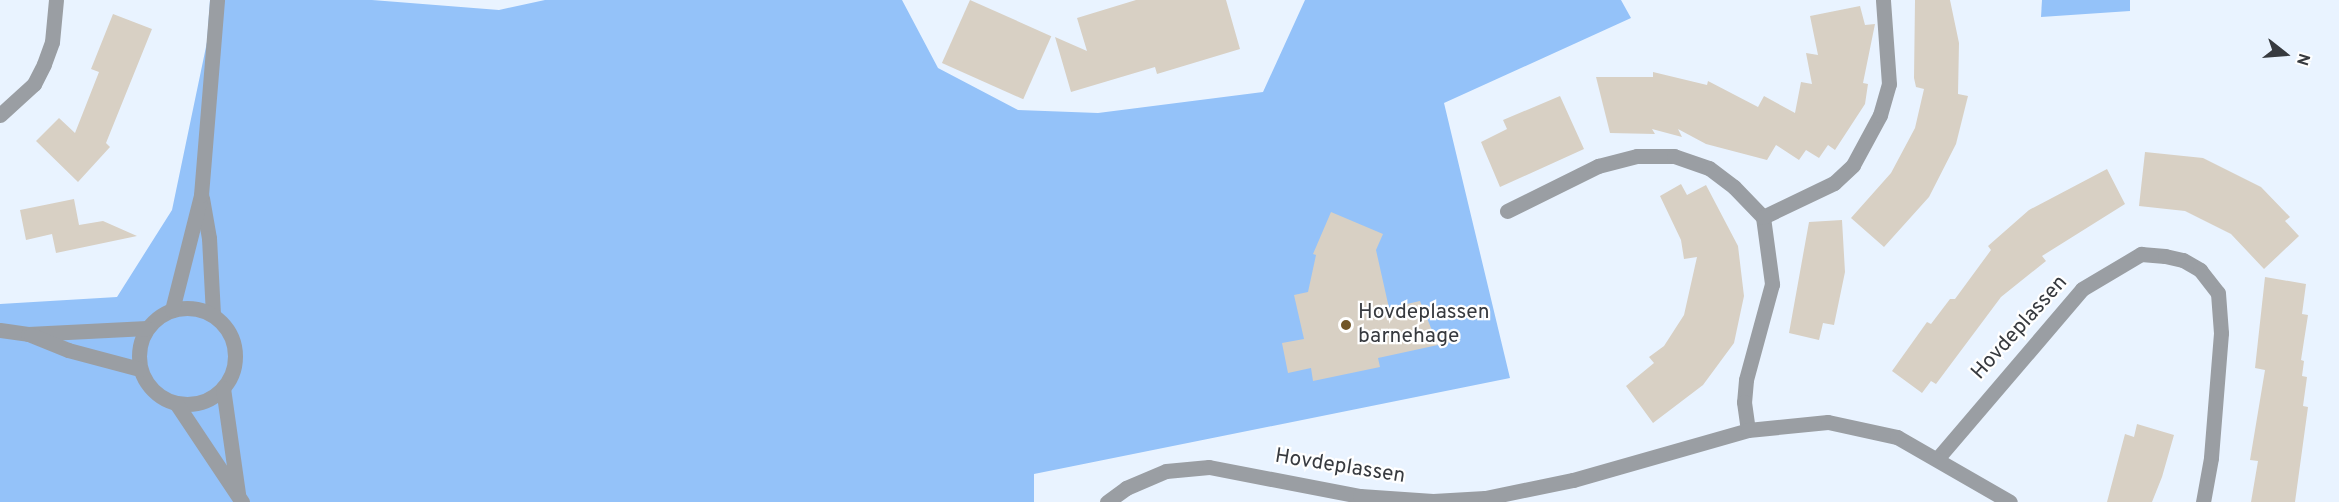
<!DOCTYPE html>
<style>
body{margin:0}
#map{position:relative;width:2339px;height:502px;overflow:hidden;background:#e9f3ff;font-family:Overpass,sans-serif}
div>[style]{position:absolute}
.green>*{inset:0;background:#94c2f9}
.building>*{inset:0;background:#d8d0c4;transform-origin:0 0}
.minor>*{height:15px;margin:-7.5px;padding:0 7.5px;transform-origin:7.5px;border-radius:7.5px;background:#9a9ea3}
.minor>.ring{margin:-7.5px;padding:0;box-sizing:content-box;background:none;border:15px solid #9a9ea3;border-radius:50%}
.dots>*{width:16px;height:16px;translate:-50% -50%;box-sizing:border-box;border:3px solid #fff;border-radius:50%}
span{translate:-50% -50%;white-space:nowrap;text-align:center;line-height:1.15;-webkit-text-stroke:4.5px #fff;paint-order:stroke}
.poi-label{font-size:21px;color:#373a3f}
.left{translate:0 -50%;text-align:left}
.street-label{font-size:21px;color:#373a3f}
.north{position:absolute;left:2255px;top:24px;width:60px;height:60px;-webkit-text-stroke:4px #fff;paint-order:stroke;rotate:107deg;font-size:16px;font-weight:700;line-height:24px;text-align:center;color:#373a3f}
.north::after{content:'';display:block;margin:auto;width:21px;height:27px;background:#373a3f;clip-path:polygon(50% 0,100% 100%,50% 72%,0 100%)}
</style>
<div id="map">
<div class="green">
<i style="clip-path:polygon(210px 0,372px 0,499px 10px,545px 0,902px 0,938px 68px,1018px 110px,1098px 113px,1263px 92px,1305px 0,1621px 0,1631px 18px,1444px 103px,1510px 378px,1034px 474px,1034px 502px,0 502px,0 304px,117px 297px,172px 210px,207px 42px)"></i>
<i style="clip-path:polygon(2042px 0,2130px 0,2130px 11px,2041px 17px)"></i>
</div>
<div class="building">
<i style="left:970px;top:0;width:89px;height:69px;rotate:24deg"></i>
<i style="clip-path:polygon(1136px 0,1226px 0,1240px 49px,1157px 74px,1155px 67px,1071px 92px,1055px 37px,1087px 51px,1077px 18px)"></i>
<i style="clip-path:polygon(1915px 0,1950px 0,1959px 43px,1958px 94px,1968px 96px,1956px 144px,1929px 197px,1884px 247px,1851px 218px,1891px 173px,1915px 128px,1924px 89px,1916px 87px,1914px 78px)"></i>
<i style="clip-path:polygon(1860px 6px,1865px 25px,1875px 24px,1863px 83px,1868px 84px,1865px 104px,1835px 150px,1828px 145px,1819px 158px,1806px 150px,1799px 160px,1776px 145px,1767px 160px,1706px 144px,1678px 129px,1682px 137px,1652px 129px,1655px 134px,1610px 133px,1596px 77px,1653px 77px,1653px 72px,1707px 85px,1708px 81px,1758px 107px,1764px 96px,1795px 113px,1801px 82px,1812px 84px,1806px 53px,1818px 55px,1810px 16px)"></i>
<i style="clip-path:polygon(113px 14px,152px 29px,106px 143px,110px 147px,78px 182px,36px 141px,59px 118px,75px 133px,99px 72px,91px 69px)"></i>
<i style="clip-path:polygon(1560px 96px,1584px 149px,1500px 187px,1481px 142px,1507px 129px,1503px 120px)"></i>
<i style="clip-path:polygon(2145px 152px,2203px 158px,2261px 187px,2290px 217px,2285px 221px,2299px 236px,2264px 269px,2231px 234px,2185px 211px,2139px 206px)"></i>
<i style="clip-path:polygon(2107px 169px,2125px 204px,2042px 256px,2046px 261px,2001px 297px,1936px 384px,1931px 381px,1922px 393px,1892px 371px,1927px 322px,1931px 324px,1950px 299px,1955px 299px,1991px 250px,1988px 246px,2029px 210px)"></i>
<i style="clip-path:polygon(1681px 184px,1687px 195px,1706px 185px,1738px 246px,1744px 296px,1734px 343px,1703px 385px,1653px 423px,1626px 386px,1654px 363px,1649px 357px,1664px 346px,1684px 315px,1697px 257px,1684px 259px,1681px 240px,1660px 196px)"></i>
<i style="clip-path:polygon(74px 199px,79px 225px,103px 221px,137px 236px,56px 253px,52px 234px,26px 240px,20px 210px)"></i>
<i style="clip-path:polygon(1331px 212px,1383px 234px,1376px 250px,1389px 308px,1420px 301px,1438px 345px,1378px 358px,1380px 367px,1313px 381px,1311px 368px,1288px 373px,1282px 343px,1304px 339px,1294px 295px,1308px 292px,1316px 255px,1313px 254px)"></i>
<i style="clip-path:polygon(1842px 220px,1845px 272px,1834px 325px,1823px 323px,1819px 340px,1789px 333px,1809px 222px)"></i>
<i style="clip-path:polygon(2265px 277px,2306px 284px,2302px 314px,2308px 315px,2301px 360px,2304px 361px,2302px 376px,2307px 377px,2303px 406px,2308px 407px,2295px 502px,2251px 502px,2258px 461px,2250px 460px,2265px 370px,2255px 368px)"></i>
<i style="clip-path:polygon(2137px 424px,2174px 435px,2162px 477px,2152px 502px,2107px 502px,2125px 434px,2134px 437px)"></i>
</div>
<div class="minor">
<i style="left:0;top:115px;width:46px;rotate:-42.4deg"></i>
<i style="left:34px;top:84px;width:22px;rotate:-63deg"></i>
<i style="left:44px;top:64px;width:23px;rotate:-70deg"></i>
<i style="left:52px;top:42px;width:42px;rotate:-84.6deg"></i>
<i style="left:202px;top:198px;width:41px;rotate:80.1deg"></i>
<i style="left:209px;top:238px;width:77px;rotate:87deg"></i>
<i style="left:1507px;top:211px;width:102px;rotate:-26.3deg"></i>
<i style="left:1598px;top:166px;width:40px;rotate:-14.4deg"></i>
<i style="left:1637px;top:156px;width:37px"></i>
<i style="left:1674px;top:156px;width:37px;rotate:19deg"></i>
<i style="left:1709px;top:168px;width:31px;rotate:37deg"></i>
<i style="left:1734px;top:187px;width:42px;rotate:46deg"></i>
<i style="left:1763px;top:217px;width:68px;rotate:82.3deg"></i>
<i style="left:1772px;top:284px;width:99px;rotate:105.2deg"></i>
<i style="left:1746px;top:380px;width:22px;rotate:95deg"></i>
<i style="left:1744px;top:402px;width:28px;rotate:82deg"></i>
<i style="left:1763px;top:217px;width:79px;rotate:-25.6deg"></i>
<i style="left:1834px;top:183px;width:26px;rotate:-43deg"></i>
<i style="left:1853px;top:165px;width:57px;rotate:-61.6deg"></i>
<i style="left:1880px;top:115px;width:32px;rotate:-74deg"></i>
<i style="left:1889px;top:84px;width:84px;rotate:-94.1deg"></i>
<i class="ring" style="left:139px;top:308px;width:81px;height:81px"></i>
<i style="left:172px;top:310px;width:119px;rotate:-75.8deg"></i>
<i style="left:201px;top:195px;width:196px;rotate:-85.3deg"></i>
<i style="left:0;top:330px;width:28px;rotate:8deg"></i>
<i style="left:28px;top:334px;width:119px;rotate:-2.9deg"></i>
<i style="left:31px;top:335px;width:40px;rotate:22deg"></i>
<i style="left:68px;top:350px;width:74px;rotate:14.8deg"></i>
<i style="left:223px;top:388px;width:107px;rotate:81.9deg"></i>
<i style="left:176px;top:403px;width:119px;rotate:56.3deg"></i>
<i style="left:1937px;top:459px;width:223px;rotate:-49.5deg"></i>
<i style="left:2082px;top:289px;width:69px;rotate:-30.7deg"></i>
<i style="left:2141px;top:254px;width:24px;rotate:5deg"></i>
<i style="left:2165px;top:256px;width:18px;rotate:13deg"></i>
<i style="left:2183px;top:260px;width:20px;rotate:30deg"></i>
<i style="left:2200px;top:270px;width:29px;rotate:52deg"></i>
<i style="left:2218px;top:293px;width:40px;rotate:85.7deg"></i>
<i style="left:2221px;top:333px;width:125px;rotate:94.6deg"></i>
<i style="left:2211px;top:458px;width:45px;rotate:100.3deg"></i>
<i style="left:1107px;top:502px;width:24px;rotate:-36deg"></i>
<i style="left:1126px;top:488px;width:43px;rotate:-23deg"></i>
<i style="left:1166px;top:471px;width:43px;rotate:-5.3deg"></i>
<i style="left:1209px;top:467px;width:154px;rotate:10.9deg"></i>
<i style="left:1360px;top:496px;width:73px;rotate:3.9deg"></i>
<i style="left:1433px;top:501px;width:52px;rotate:-3.3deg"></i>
<i style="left:1485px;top:498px;width:90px;rotate:-11.6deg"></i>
<i style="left:1573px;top:480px;width:182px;rotate:-15.9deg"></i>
<i style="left:1748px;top:430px;width:80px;rotate:-5.7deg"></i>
<i style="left:1828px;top:422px;width:71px;rotate:12.3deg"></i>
<i style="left:1897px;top:437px;width:130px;rotate:29.9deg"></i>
</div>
<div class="dots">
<i style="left:1346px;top:325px;background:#715628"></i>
</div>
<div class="poi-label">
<span class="left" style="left:1358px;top:325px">Hovdeplassen<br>barnehage</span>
</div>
<div class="street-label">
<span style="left:2020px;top:328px;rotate:-48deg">Hovdeplassen</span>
<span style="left:1340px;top:467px;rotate:9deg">Hovdeplassen</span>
</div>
<div class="north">N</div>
</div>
